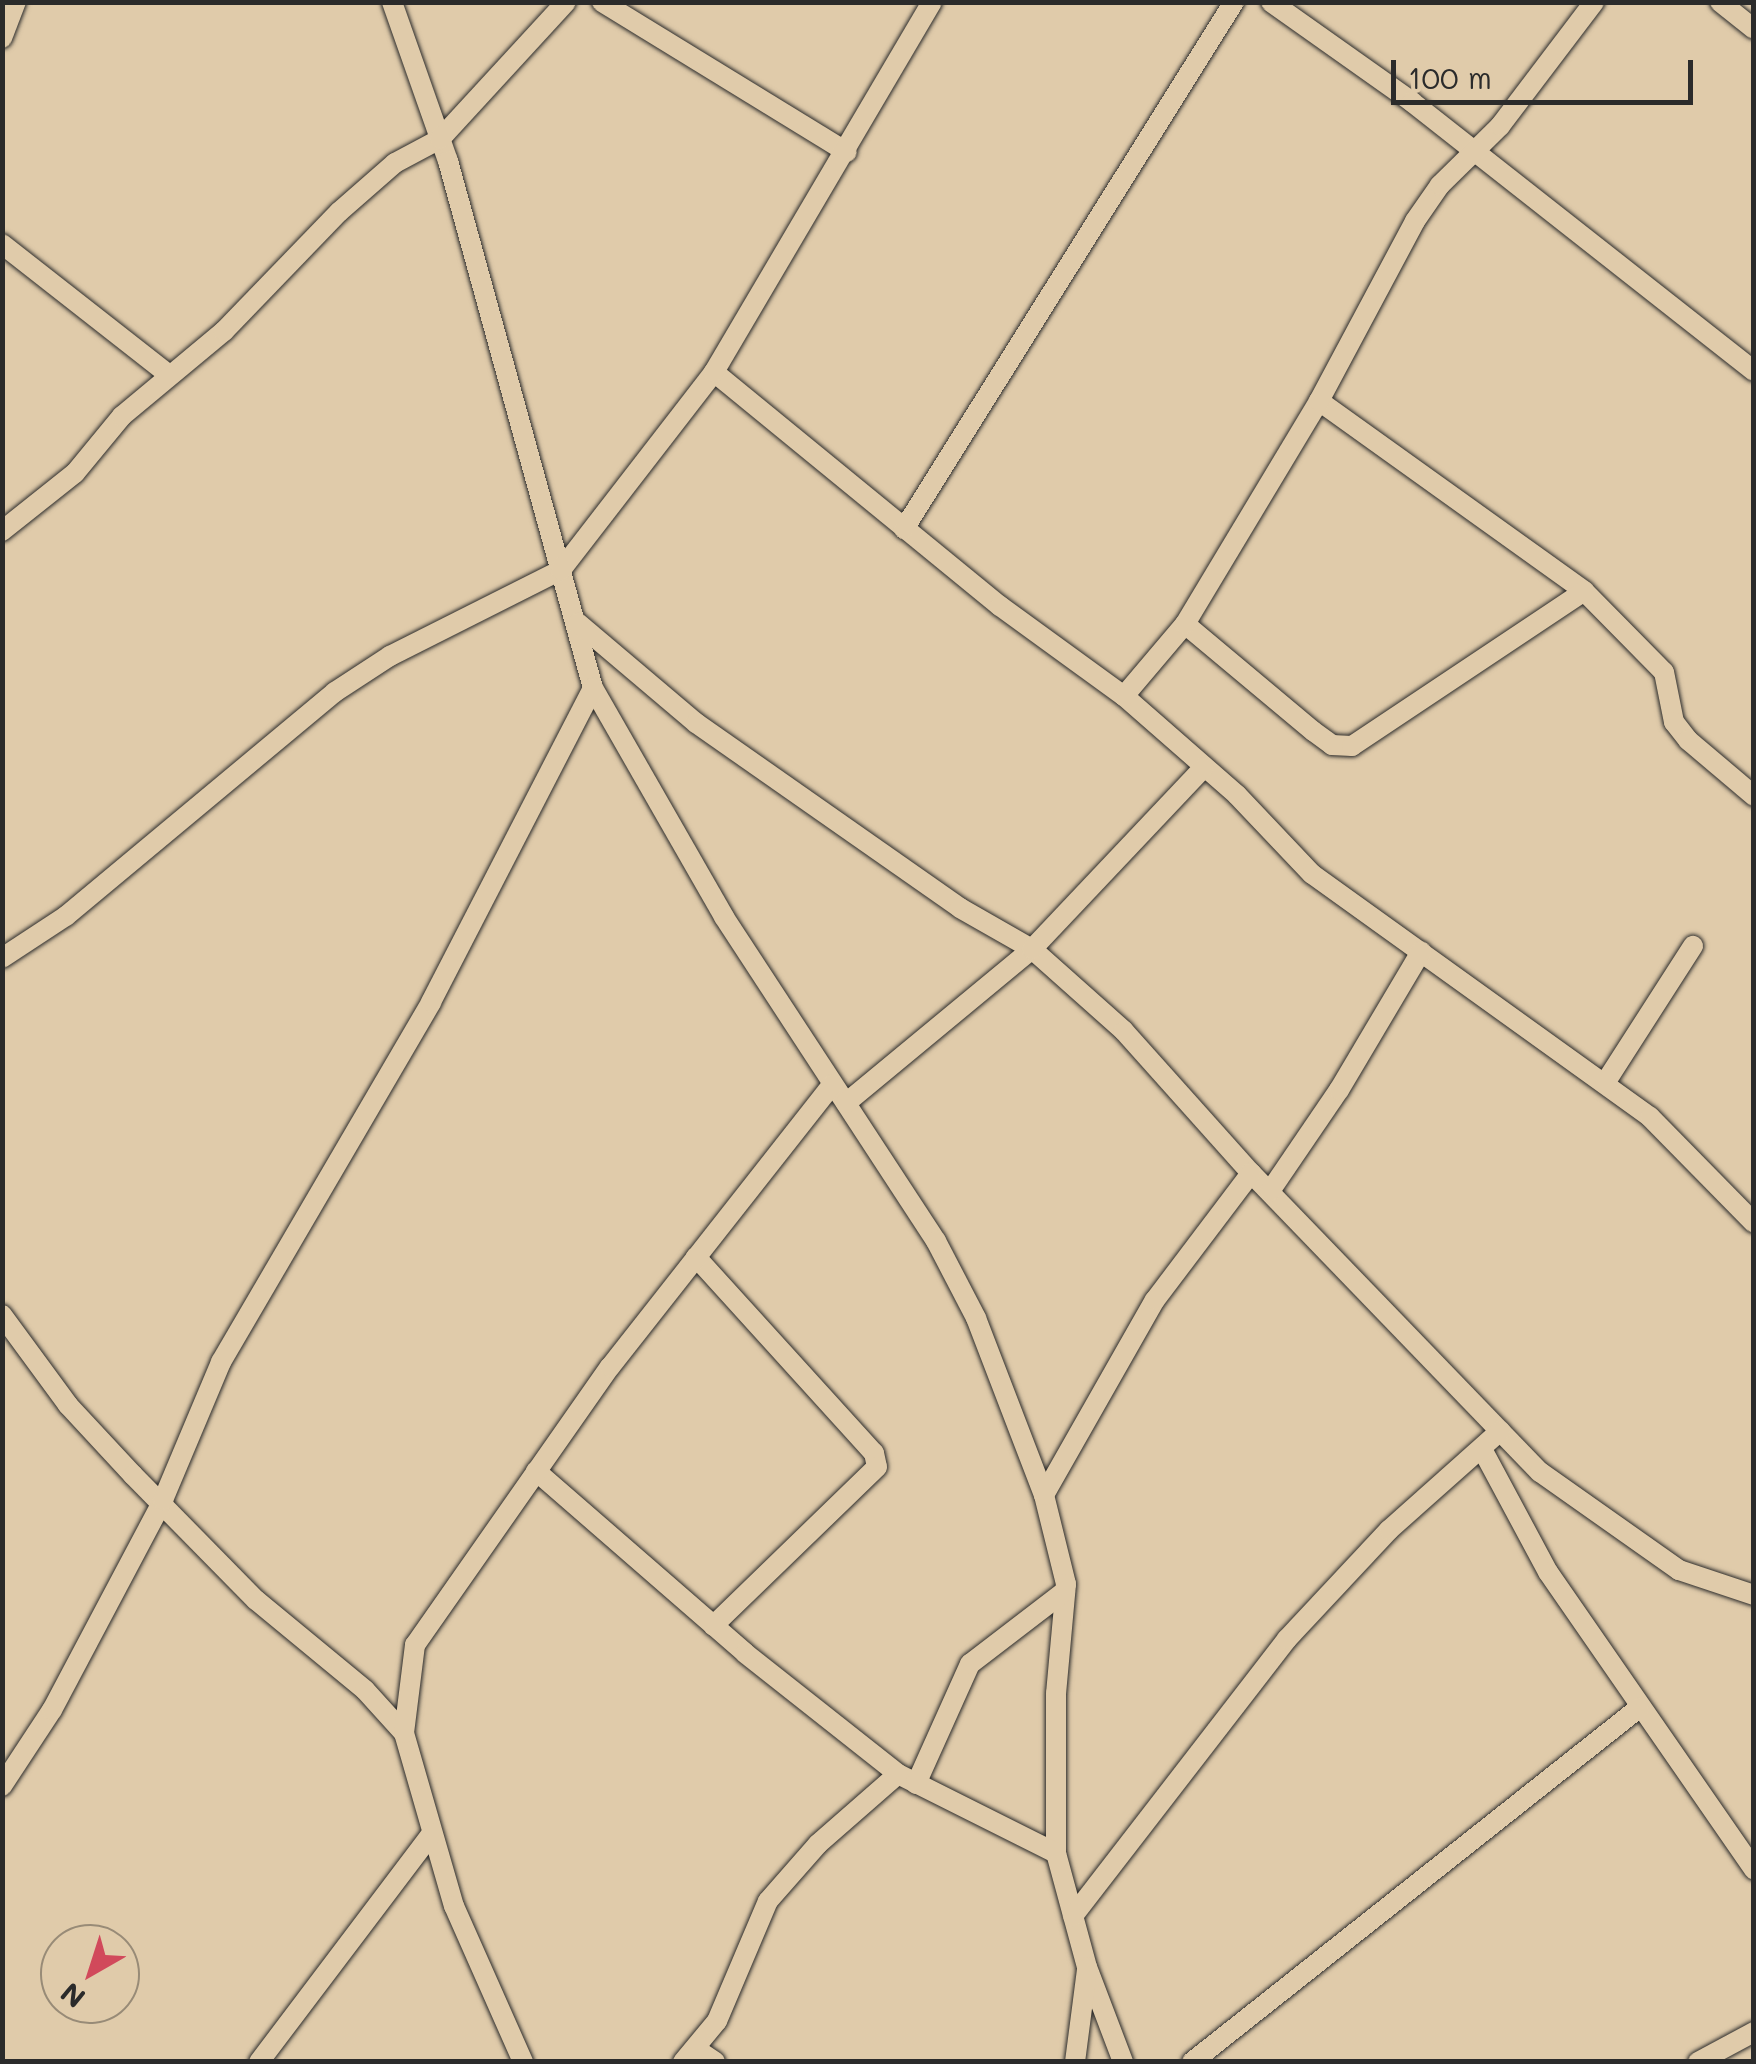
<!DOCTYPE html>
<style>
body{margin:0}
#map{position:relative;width:1756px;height:2064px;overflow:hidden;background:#e0cbaa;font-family:Mali,sans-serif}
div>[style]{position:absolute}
.roads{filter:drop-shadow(0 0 2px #2b2b2b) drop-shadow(0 0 2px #2b2b2b)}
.minor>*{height:20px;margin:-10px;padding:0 10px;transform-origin:10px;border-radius:10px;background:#e0cbaa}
span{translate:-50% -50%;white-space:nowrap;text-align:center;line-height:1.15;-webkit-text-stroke:8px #e0cbaa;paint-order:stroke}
.frame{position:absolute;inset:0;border:5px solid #2b2b2b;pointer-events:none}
.north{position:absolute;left:40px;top:1924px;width:100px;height:100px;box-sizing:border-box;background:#e0cbaa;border:2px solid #988b77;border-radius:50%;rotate:219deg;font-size:28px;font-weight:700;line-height:40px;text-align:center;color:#2b2b2b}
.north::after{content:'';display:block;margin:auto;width:35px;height:45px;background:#d1495b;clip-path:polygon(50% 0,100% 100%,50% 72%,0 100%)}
.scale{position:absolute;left:1391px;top:60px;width:302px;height:45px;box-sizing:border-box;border:5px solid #2b2b2b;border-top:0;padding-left:12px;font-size:30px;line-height:35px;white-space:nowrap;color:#2b2b2b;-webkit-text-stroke:8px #e0cbaa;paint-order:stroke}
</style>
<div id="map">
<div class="roads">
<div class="minor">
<i style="left:392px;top:2px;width:169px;rotate:70.6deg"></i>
<i style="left:448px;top:161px;width:547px;rotate:74.62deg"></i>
<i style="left:593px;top:688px;width:264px;rotate:60.2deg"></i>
<i style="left:724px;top:917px;width:387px;rotate:56.8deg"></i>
<i style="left:936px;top:1241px;width:87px;rotate:62.5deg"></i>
<i style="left:976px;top:1318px;width:190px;rotate:69deg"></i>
<i style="left:1044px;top:1495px;width:92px;rotate:76.1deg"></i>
<i style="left:1066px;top:1584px;width:109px;rotate:95.2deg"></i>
<i style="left:1056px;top:1693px;width:160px;rotate:90deg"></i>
<i style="left:1056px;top:1853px;width:118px;rotate:74.8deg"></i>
<i style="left:1087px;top:1967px;width:102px;rotate:69.2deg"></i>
<i style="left:602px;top:2px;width:287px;rotate:31.5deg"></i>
<i style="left:1271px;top:2px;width:173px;rotate:35.3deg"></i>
<i style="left:1412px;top:102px;width:435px;rotate:38.2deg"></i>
<i style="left:1720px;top:2px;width:43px;rotate:38.5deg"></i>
<i style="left:2px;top:38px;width:39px;rotate:-69deg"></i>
<i style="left:2px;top:244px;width:212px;rotate:38.1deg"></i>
<i style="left:714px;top:372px;width:370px;rotate:39.3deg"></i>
<i style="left:1000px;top:606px;width:153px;rotate:36deg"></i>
<i style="left:1124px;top:696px;width:150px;rotate:41.2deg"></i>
<i style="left:1237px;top:795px;width:109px;rotate:46.5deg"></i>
<i style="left:1312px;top:874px;width:416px;rotate:35.7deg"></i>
<i style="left:1650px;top:1117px;width:148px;rotate:45.5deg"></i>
<i style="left:1319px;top:401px;width:326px;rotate:35.6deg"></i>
<i style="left:1584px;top:591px;width:114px;rotate:45.4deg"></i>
<i style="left:1664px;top:672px;width:51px;rotate:78.7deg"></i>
<i style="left:1674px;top:722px;width:23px;rotate:52deg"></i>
<i style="left:1688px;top:740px;width:87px;rotate:40.3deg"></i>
<i style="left:904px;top:529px;width:622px;rotate:-57.95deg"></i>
<i style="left:2px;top:531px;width:93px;rotate:-38.5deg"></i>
<i style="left:75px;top:473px;width:74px;rotate:-50.5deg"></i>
<i style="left:122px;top:416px;width:133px;rotate:-39.8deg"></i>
<i style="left:224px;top:331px;width:165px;rotate:-46deg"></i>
<i style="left:339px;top:212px;width:74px;rotate:-41.2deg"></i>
<i style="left:395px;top:163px;width:51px;rotate:-28.1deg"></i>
<i style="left:440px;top:139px;width:186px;rotate:-47.4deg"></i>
<i style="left:578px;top:623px;width:155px;rotate:40.3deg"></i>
<i style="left:696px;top:723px;width:322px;rotate:35deg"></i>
<i style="left:960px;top:908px;width:83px;rotate:29.7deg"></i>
<i style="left:1032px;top:949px;width:123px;rotate:41.7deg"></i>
<i style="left:1124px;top:1031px;width:191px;rotate:48.2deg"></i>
<i style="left:1251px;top:1173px;width:416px;rotate:46deg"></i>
<i style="left:1540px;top:1472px;width:170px;rotate:35.2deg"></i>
<i style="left:1679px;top:1570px;width:79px;rotate:18.4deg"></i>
<i style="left:1185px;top:624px;width:167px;rotate:39.9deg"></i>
<i style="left:1313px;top:731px;width:24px;rotate:36deg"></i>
<i style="left:1332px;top:745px;width:20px;rotate:3deg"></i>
<i style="left:1352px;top:746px;width:279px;rotate:-33.7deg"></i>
<i style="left:1124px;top:696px;width:94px;rotate:-49.7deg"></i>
<i style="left:1185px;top:624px;width:260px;rotate:-59deg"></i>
<i style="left:1319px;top:401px;width:204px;rotate:-61.9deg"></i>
<i style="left:1415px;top:221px;width:44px;rotate:-55.2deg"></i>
<i style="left:1440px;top:185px;width:84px;rotate:-44.5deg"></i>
<i style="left:1500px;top:126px;width:156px;rotate:-52.8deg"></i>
<i style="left:2px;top:958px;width:77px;rotate:-33.3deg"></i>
<i style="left:66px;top:916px;width:350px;rotate:-39.8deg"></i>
<i style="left:335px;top:692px;width:66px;rotate:-33.2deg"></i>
<i style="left:390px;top:656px;width:191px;rotate:-26.7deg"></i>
<i style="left:561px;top:570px;width:250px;rotate:-52.3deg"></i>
<i style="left:714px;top:372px;width:429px;rotate:-59.5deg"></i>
<i style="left:1605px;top:1083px;width:163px;rotate:-57.3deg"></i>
<i style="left:846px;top:1103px;width:241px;rotate:-39.6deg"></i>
<i style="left:1032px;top:949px;width:249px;rotate:-46.6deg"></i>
<i style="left:1270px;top:1191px;width:122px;rotate:-55.7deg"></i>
<i style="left:1339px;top:1090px;width:161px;rotate:-59.3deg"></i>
<i style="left:696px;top:1257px;width:265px;rotate:47.8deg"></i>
<i style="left:874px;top:1453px;width:14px;rotate:78deg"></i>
<i style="left:877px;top:1467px;width:228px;rotate:135.9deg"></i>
<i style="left:2px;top:1315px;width:112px;rotate:53.7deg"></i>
<i style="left:68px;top:1405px;width:96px;rotate:47.1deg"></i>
<i style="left:133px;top:1475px;width:175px;rotate:45.5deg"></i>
<i style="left:256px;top:1600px;width:141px;rotate:39.5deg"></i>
<i style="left:365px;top:1690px;width:58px;rotate:47.8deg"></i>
<i style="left:404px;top:1733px;width:180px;rotate:73.9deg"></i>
<i style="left:454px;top:1906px;width:171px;rotate:66.1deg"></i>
<i style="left:1482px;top:1449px;width:140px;rotate:61.8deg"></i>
<i style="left:1548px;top:1572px;width:362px;rotate:55.3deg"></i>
<i style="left:536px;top:1471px;width:277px;rotate:41deg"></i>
<i style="left:745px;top:1653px;width:195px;rotate:38.3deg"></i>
<i style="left:898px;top:1774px;width:177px;rotate:26.6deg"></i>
<i style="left:1044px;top:1495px;width:224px;rotate:-60.4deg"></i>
<i style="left:1155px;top:1300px;width:159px;rotate:-52.9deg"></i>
<i style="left:404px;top:1733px;width:89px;rotate:-82.9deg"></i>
<i style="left:415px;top:1645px;width:340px;rotate:-55deg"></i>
<i style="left:610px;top:1367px;width:359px;rotate:-51.8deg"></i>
<i style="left:916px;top:1784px;width:132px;rotate:-65.8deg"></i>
<i style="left:970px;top:1664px;width:120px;rotate:-37.5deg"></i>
<i style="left:2px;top:1786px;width:91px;rotate:-56.7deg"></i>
<i style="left:52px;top:1710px;width:238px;rotate:-62.1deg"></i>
<i style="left:163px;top:1500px;width:150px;rotate:-67.2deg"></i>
<i style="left:221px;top:1362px;width:417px;rotate:-59.7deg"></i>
<i style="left:431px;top:1002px;width:353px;rotate:-62.7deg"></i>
<i style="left:1073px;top:1916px;width:350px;rotate:-52.3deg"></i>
<i style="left:1287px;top:1639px;width:149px;rotate:-46.9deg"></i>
<i style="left:1389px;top:1530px;width:149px;rotate:-41.7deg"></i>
<i style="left:696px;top:2049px;width:23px;rotate:34deg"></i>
<i style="left:259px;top:2062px;width:287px;rotate:-52.9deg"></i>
<i style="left:683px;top:2062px;width:53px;rotate:-50.3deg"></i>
<i style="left:717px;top:2021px;width:130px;rotate:-67deg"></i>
<i style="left:768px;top:1901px;width:76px;rotate:-48.7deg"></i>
<i style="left:818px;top:1844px;width:106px;rotate:-41.2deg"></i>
<i style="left:1075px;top:2062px;width:94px;rotate:-82.6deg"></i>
<i style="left:1192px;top:2062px;width:570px;rotate:-38.38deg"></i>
<i style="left:1698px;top:2062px;width:64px;rotate:-28.2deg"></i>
</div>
</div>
<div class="frame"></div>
<div class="north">N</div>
<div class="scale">100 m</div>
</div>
